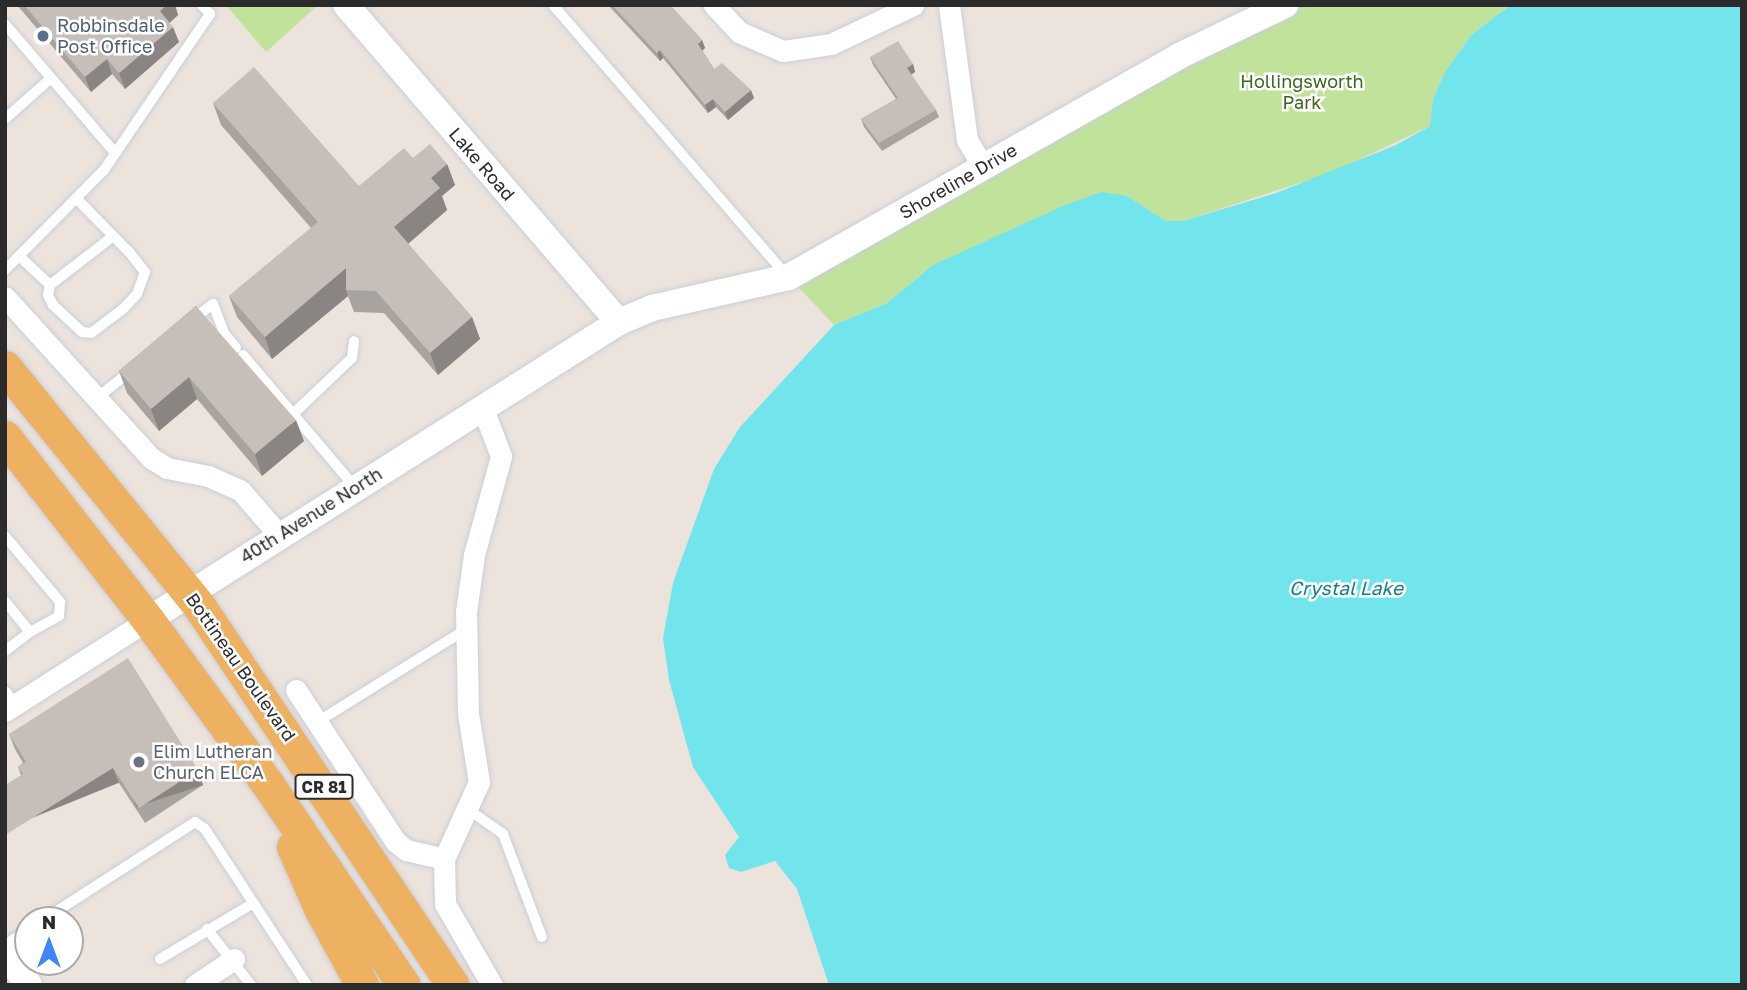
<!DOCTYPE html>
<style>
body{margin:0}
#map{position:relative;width:1747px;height:990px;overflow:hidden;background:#ece3dd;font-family:"Golos Text",sans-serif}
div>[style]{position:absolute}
.green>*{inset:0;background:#c1e29b}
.water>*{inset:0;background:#72e4ec}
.roads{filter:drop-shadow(0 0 2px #c9cfd8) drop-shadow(0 0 2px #c9cfd8)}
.service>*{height:10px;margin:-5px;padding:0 5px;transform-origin:5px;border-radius:5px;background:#fff}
.minor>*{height:21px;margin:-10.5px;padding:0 10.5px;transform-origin:10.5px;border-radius:10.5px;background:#fff}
.tertiary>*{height:26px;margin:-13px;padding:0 13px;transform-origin:13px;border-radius:13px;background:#fff}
.primary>*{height:33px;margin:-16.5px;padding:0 16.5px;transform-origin:16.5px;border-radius:16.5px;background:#eeb161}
.wall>*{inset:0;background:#a9a39f}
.shaded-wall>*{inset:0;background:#8a8582;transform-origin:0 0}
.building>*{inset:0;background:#c5beb9}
.dots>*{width:19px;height:19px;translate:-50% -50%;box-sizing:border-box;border:4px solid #fff;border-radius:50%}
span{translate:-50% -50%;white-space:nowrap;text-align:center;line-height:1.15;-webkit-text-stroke:5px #fff;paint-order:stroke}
.shield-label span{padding:2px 5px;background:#fff;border:2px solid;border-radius:5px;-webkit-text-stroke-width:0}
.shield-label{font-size:16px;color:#2b2b2b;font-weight:700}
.service-label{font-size:18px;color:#4e5e75}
.left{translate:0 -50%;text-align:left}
.park-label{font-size:18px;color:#3a671c}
.street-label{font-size:18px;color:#2b2b2b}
.worship-label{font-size:18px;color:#5b616d}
.water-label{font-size:19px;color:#107f93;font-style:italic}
.frame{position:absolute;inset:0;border:7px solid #2b2b2b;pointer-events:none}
.north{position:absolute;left:14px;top:906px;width:70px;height:70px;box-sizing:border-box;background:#fff;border:2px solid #aaa;border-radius:50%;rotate:0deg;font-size:19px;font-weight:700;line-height:28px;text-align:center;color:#2b2b2b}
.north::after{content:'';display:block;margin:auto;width:24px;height:32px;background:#4086f6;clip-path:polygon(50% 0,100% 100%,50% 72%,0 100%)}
</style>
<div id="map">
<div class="green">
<i style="clip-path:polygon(226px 5px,318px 5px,266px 52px)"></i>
<i style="clip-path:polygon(1285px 5px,1511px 5px,1472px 34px,1445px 72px,1433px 99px,1430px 126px,1330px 173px,1183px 221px,1166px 221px,1127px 196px,1027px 225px,933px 265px,887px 303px,834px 325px,789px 277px)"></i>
</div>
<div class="water">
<i style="clip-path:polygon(1511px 5px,1742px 5px,1742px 985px,829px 985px,797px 889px,775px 861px,741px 872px,729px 868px,725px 855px,739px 837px,693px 767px,669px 680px,663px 638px,673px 583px,714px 469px,740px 427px,834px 325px,887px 303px,933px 265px,1063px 206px,1101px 192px,1127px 196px,1166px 221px,1183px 221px,1276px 193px,1396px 145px,1430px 126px,1433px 99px,1445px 72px,1472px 34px)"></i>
</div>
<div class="roads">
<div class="service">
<i style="left:553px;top:5px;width:358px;rotate:49.2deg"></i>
<i style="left:5px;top:24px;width:170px;rotate:49.5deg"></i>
<i style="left:5px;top:119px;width:62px;rotate:-41.7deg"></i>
<i style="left:76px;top:198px;width:77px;rotate:45.5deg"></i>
<i style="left:130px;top:253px;width:24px;rotate:52deg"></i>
<i style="left:145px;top:272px;width:23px;rotate:110deg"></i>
<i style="left:137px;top:294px;width:21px;rotate:133deg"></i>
<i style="left:123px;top:309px;width:40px;rotate:143deg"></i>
<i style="left:91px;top:333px;width:9px;rotate:-174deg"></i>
<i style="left:82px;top:332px;width:40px;rotate:-137deg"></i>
<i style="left:53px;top:305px;width:11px;rotate:-117deg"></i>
<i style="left:48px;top:295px;width:10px;rotate:-79deg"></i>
<i style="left:50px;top:285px;width:78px;rotate:-37.7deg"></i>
<i style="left:19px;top:256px;width:42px;rotate:43.1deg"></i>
<i style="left:5px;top:270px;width:141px;rotate:-45.3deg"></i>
<i style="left:104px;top:170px;width:189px;rotate:-55.8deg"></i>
<i style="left:210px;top:14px;width:12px;rotate:-132deg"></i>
<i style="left:191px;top:321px;width:28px;rotate:-38deg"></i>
<i style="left:213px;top:304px;width:31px;rotate:69deg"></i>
<i style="left:224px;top:333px;width:19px;rotate:51deg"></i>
<i style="left:243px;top:355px;width:173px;rotate:49.7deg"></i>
<i style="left:97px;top:398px;width:46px;rotate:-38.9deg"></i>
<i style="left:293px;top:414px;width:81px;rotate:-43.5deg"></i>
<i style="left:352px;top:358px;width:17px;rotate:-83deg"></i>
<i style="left:5px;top:536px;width:86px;rotate:50.2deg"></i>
<i style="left:60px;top:602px;width:14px;rotate:94deg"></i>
<i style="left:59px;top:616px;width:33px;rotate:151deg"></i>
<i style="left:30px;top:632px;width:40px;rotate:-129deg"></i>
<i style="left:5px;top:651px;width:31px;rotate:-37deg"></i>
<i style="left:5px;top:691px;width:16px;rotate:50deg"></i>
<i style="left:317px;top:722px;width:174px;rotate:-31.9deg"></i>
<i style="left:469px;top:810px;width:42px;rotate:35.2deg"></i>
<i style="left:503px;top:834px;width:110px;rotate:69.3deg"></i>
<i style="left:43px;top:920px;width:181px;rotate:-32.8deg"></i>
<i style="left:195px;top:822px;width:12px;rotate:35deg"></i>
<i style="left:205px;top:829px;width:186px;rotate:56.8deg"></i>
<i style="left:207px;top:929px;width:71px;rotate:51.8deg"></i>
<i style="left:5px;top:945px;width:27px;rotate:-33deg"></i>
<i style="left:160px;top:959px;width:107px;rotate:-30.9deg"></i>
</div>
<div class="minor">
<i style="left:714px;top:5px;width:37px;rotate:47deg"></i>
<i style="left:739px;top:32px;width:48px;rotate:23.4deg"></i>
<i style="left:783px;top:51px;width:49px;rotate:-8.3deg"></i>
<i style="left:831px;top:44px;width:91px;rotate:-25.4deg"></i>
<i style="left:949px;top:5px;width:136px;rotate:82.4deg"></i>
<i style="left:967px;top:140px;width:31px;rotate:59deg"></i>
<i style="left:5px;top:297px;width:217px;rotate:47.8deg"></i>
<i style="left:151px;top:458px;width:19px;rotate:32deg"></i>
<i style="left:167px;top:468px;width:42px;rotate:11deg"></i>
<i style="left:208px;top:476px;width:36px;rotate:24deg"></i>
<i style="left:241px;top:491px;width:58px;rotate:49.2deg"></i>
<i style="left:296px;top:690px;width:181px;rotate:56.7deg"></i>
<i style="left:395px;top:841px;width:14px;rotate:39deg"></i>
<i style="left:406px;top:850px;width:39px;rotate:13deg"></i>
<i style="left:444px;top:859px;width:45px;rotate:88.7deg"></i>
<i style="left:445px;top:904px;width:94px;rotate:59.9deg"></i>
<i style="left:5px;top:711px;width:169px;rotate:-32.5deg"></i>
<i style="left:444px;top:859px;width:85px;rotate:-65.6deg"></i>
<i style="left:479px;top:782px;width:70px;rotate:-99.1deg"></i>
<i style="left:468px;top:713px;width:101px;rotate:-91.1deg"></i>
<i style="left:466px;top:612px;width:58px;rotate:-82deg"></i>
<i style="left:474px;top:555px;width:103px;rotate:-74.7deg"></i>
<i style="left:501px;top:456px;width:50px;rotate:-111deg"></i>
<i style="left:195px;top:985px;width:47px;rotate:-33.7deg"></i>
</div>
<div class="tertiary">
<i style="left:346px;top:5px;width:418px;rotate:49.3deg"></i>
<i style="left:148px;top:620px;width:557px;rotate:-32.32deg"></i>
<i style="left:619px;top:322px;width:36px;rotate:-23deg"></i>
<i style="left:652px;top:308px;width:140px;rotate:-12.8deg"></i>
<i style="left:789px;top:277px;width:448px;rotate:-29.5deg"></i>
<i style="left:1179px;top:56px;width:118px;rotate:-25.7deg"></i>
<i style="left:5px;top:955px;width:38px;rotate:51deg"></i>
</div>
<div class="primary">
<i style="left:5px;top:367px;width:308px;rotate:50.9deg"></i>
<i style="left:199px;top:606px;width:456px;rotate:56.2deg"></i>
<i style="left:5px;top:437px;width:232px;rotate:52deg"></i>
<i style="left:148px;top:620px;width:202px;rotate:53.9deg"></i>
<i style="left:267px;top:783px;width:244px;rotate:55.9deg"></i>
<i style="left:293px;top:847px;width:67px;rotate:66.1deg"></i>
<i style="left:320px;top:908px;width:88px;rotate:61.4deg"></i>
</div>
</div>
<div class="wall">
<i style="clip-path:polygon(17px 5px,175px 5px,178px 15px,169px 23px,179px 42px,125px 89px,112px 74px,91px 92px)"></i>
<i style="clip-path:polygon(608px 5px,670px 5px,702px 40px,705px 48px,702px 50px,714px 69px,754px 98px,728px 120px,716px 107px,708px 113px,663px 58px,660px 61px)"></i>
<i style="clip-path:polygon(870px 57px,913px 64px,915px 72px,911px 75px,936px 110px,939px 117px,882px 151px,864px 127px,861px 119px,896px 99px,873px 65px)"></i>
<i style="clip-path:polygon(213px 103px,359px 186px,413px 158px,447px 164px,455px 185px,442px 196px,447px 210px,408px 244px,472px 317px,480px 339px,438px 375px,384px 313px,354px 312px,348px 296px,272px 359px,237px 317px,229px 296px,311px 228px,221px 125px)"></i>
<i style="clip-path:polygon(196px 306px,304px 441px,262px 476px,197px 399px,159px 431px,127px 393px,119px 371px)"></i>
<i style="clip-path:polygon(9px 734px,198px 770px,203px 785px,145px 823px,119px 783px,21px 775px,18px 767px,23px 763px,15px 749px)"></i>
</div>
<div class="shaded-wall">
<i style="clip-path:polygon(167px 5px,175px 5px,178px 15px,165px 27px,160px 11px)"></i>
<i style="clip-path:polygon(173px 27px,179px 42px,125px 89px,119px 73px)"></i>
<i style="clip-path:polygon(702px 40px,705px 48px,701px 52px,698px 44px)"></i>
<i style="clip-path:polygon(660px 50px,663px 58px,660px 61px,657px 53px)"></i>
<i style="clip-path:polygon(107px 59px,112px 74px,91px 92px,85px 77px)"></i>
<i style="clip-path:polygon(913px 64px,915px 72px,909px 76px,907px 68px)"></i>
<i style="clip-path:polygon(751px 90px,754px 98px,728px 120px,725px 112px)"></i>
<i style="clip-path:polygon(713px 99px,716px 107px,708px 113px,705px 105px)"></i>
<i style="clip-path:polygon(447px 164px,455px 185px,442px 196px,447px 210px,402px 249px,394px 227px,431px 178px)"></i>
<i style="clip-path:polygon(346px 268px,346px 290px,348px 296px,272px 359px,265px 337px)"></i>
<i style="clip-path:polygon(472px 317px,480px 339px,438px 375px,430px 353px)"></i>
<i style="clip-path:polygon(189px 377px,197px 399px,159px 431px,151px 409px)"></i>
<i style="clip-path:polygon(296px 420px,304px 441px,262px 476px,255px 454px)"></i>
<i style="left:113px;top:768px;width:16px;height:127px;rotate:68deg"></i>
<i style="left:198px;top:770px;width:16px;height:70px;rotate:72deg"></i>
</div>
<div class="building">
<i style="clip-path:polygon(24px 5px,167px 5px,160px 11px,173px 27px,119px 73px,107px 59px,85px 77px)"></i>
<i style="clip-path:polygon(612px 5px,670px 5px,702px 40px,698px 44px,714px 69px,722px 63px,751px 90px,725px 112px,713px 99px,705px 105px,660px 50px,657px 53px)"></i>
<i style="clip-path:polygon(898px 41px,913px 64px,907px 68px,936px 110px,879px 143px,861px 119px,898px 98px,870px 57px)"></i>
<i style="clip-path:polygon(254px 67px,359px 186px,404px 148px,413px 158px,430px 144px,447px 164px,431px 178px,440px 188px,394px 227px,472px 317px,430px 353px,376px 291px,346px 290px,346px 268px,265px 337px,229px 296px,318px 222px,213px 103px)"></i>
<i style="clip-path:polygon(196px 306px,296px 420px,255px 454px,189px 377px,151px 409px,119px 371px)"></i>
<i style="clip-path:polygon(128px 658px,198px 770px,139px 808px,113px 768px,5px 835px,5px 785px,23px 774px,18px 767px,26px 762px,9px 734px)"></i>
</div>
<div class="dots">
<i style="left:43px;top:36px;background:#5c6f8a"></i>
<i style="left:139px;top:762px;background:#6b7280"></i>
</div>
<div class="shield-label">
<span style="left:324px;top:787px">CR 81</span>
</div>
<div class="service-label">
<span class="left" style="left:57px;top:36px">Robbinsdale<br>Post Office</span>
</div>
<div class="park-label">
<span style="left:1302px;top:92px">Hollingsworth<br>Park</span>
</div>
<div class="street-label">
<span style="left:482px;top:164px;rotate:49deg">Lake Road</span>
<span style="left:958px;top:181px;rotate:-30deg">Shoreline Drive</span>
<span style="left:311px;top:515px;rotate:-32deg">40th Avenue North</span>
<span style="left:241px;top:667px;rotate:55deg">Bottineau Boulevard</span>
</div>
<div class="worship-label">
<span class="left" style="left:153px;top:762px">Elim Lutheran<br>Church ELCA</span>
</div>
<div class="water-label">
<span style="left:1346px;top:588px">Crystal Lake</span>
</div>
<div class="frame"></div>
<div class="north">N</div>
</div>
